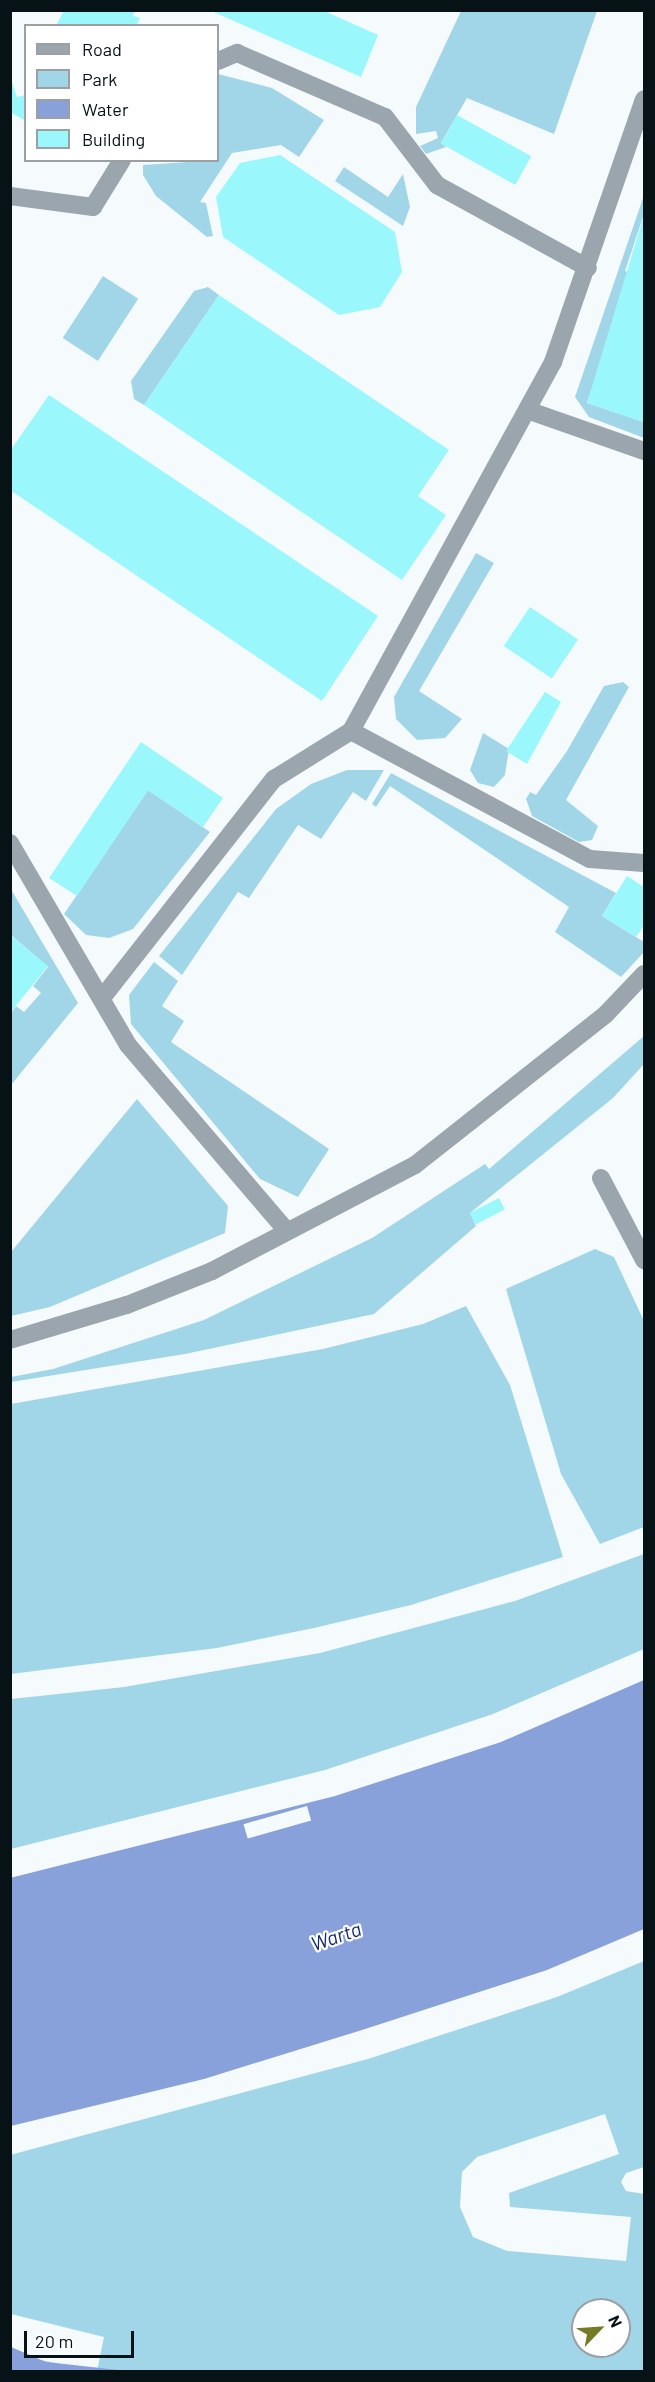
<!DOCTYPE html>
<style>
body{margin:0}
#map{position:relative;width:655px;height:2382px;overflow:hidden;background:#f5fbfd;font-family:Barlow,sans-serif}
div>[style]{position:absolute}
.green>*{inset:0;background:#a1d6e9;transform-origin:0 0}
.water>*{inset:0;background:#89a1db}
.pier>*{inset:0;background:#f5fbfd;transform-origin:0 0}
.building>*{inset:0;background:#9af7fc;transform-origin:0 0}
.minor>*{height:18px;margin:-9px;padding:0 9px;transform-origin:9px;border-radius:9px;background:#9ba5ae}
span{translate:-50% -50%;white-space:nowrap;text-align:center;line-height:1.15;-webkit-text-stroke:4.5px #fff;paint-order:stroke}
.water-label{font-size:20px;color:#152b6d;font-style:italic}
.frame{position:absolute;inset:0;border:12px solid #071216;pointer-events:none}
.legend{position:absolute;left:24px;top:24px;width:195px;height:138px;box-sizing:border-box;background:#fff;border:2px solid #9ca0a2;margin:0;padding:8px 10px;list-style:none;font-size:18px;color:#071216}
.legend li{display:flex;align-items:center;gap:12px;height:30px}
.legend b{width:30px;border:2px solid #9ca0a2}
.north{position:absolute;left:571px;top:2298px;width:60px;height:60px;box-sizing:border-box;background:#fff;border:2px solid #9ca0a2;border-radius:50%;rotate:65deg;font-size:16px;font-weight:700;line-height:24px;text-align:center;color:#071216}
.north::after{content:'';display:block;margin:auto;width:21px;height:27px;background:#757b25;clip-path:polygon(50% 0,100% 100%,50% 72%,0 100%)}
.scale{position:absolute;left:24px;top:2331px;width:110px;height:27px;box-sizing:border-box;border:3px solid #071216;border-top:0;padding-left:8px;font-size:18px;line-height:21px;white-space:nowrap;color:#071216;-webkit-text-stroke:4px #fff;paint-order:stroke}
</style>
<div id="map">
<div class="green">
<i style="clip-path:polygon(461px 11px,597px 11px,554px 134px,467px 98px,441px 143px,446px 147px,426px 154px,420px 146px,438px 138px,436px 131px,416px 134px,416px 107px)"></i>
<i style="clip-path:polygon(218px 74px,272px 88px,324px 120px,299px 157px,281px 145px,232px 153px,200px 202px,206px 203px,213px 236px,207px 237px,156px 196px,143px 175px,143px 165px,218px 160px)"></i>
<i style="clip-path:polygon(344px 167px,388px 197px,403px 174px,410px 207px,403px 226px,335px 181px)"></i>
<i style="clip-path:polygon(644px 195px,644px 214px,625px 271px,630px 273px,587px 403px,644px 422px,644px 438px,589px 417px,575px 397px)"></i>
<i style="left:103px;top:276px;width:42px;height:74px;rotate:33deg"></i>
<i style="clip-path:polygon(208px 287px,219px 295px,144px 405px,134px 399px,131px 381px,194px 291px)"></i>
<i style="clip-path:polygon(476px 553px,494px 563px,419px 691px,462px 719px,445px 738px,417px 740px,396px 719px,394px 697px)"></i>
<i style="clip-path:polygon(623px 682px,629px 687px,566px 800px,598px 826px,592px 840px,579px 842px,532px 816px,526px 799px,530px 792px,536px 795px,567px 751px,604px 686px)"></i>
<i style="clip-path:polygon(483px 733px,509px 749px,505px 775px,494px 787px,478px 783px,470px 770px)"></i>
<i style="clip-path:polygon(347px 770px,384px 770px,366px 801px,353px 792px,321px 839px,298px 825px,249px 898px,238px 892px,182px 975px,159px 956px,276px 809px,311px 784px)"></i>
<i style="clip-path:polygon(391px 773px,616px 893px,602px 916px,644px 942px,644px 952px,621px 977px,555px 932px,569px 907px,390px 786px,376px 807px,372px 804px)"></i>
<i style="clip-path:polygon(148px 790px,210px 832px,133px 929px,109px 938px,86px 935px,64px 914px)"></i>
<i style="clip-path:polygon(12px 891px,78px 1003px,11px 1085px,11px 1013px,16px 1006px,24px 1012px,41px 993px,33px 986px,48px 967px,11px 935px)"></i>
<i style="clip-path:polygon(154px 962px,178px 981px,162px 1006px,184px 1021px,171px 1042px,329px 1149px,298px 1197px,260px 1179px,131px 1024px,129px 995px)"></i>
<i style="clip-path:polygon(644px 1036px,644px 1064px,613px 1098px,470px 1213px,476px 1226px,374px 1314px,185px 1354px,11px 1382px,11px 1377px,53px 1369px,204px 1320px,372px 1238px,485px 1164px,489px 1169px)"></i>
<i style="clip-path:polygon(137px 1099px,228px 1206px,225px 1233px,50px 1307px,11px 1316px,11px 1252px)"></i>
<i style="clip-path:polygon(595px 1249px,614px 1257px,644px 1321px,644px 1527px,600px 1544px,561px 1474px,506px 1289px)"></i>
<i style="clip-path:polygon(466px 1306px,510px 1385px,563px 1557px,411px 1605px,314px 1628px,217px 1648px,11px 1674px,11px 1404px,323px 1349px,423px 1324px)"></i>
<i style="clip-path:polygon(644px 1554px,644px 1649px,493px 1714px,325px 1770px,11px 1849px,11px 1699px,124px 1687px,320px 1653px,515px 1601px)"></i>
<i style="clip-path:polygon(evenodd,644px 1961px,644px 2167px,626px 2173px,621px 2182px,626px 2191px,644px 2194px,644px 2371px,11px 2371px,11px 2347px,25px 2357px,97px 2371px,104px 2337px,11px 2314px,10px 2155px,368px 2059px,557px 1997px,644px 1961px,605px 2114px,619px 2154px,509px 2193px,510px 2207px,631px 2217px,626px 2261px,507px 2251px,473px 2237px,460px 2207px,462px 2172px,477px 2157px,605px 2114px,644px 1961px,583px 2310px,619px 2310px,619px 2346px,583px 2346px,583px 2310px)"></i>
</div>
<div class="water">
<i style="clip-path:polygon(644px 1680px,644px 1929px,547px 1970px,362px 2030px,204px 2079px,11px 2126px,10px 1878px,335px 1796px,501px 1742px)"></i>
<i style="clip-path:polygon(11px 2347px,46px 2362px,128px 2371px,11px 2371px)"></i>
</div>
<div class="pier">
<i style="left:307px;top:1806px;width:15px;height:66px;rotate:74deg"></i>
</div>
<div class="building">
<i style="clip-path:polygon(64px 10px,135px 10px,133px 16px,140px 18px,136px 26px,56px 26px)"></i>
<i style="clip-path:polygon(209px 10px,322px 10px,378px 35px,361px 77px)"></i>
<i style="clip-path:polygon(10px 77px,17px 97px,26px 95px,26px 121px,10px 112px)"></i>
<i style="left:457px;top:115px;width:85px;height:33px;rotate:29deg"></i>
<i style="clip-path:polygon(280px 155px,395px 232px,402px 272px,380px 307px,339px 315px,223px 237px,216px 197px,240px 163px)"></i>
<i style="clip-path:polygon(644px 215px,644px 422px,587px 403px)"></i>
<i style="clip-path:polygon(219px 295px,449px 450px,418px 496px,446px 515px,402px 580px,144px 405px)"></i>
<i style="clip-path:polygon(49px 395px,378px 616px,322px 701px,10px 490px,10px 451px)"></i>
<i style="left:530px;top:607px;width:58px;height:47px;rotate:34deg"></i>
<i style="clip-path:polygon(545px 692px,561px 702px,527px 764px,506px 751px)"></i>
<i style="clip-path:polygon(141px 742px,223px 798px,203px 827px,148px 790px,77px 896px,49px 878px)"></i>
<i style="clip-path:polygon(627px 876px,644px 887px,644px 925px,636px 937px,602px 916px)"></i>
<i style="clip-path:polygon(10px 935px,48px 966px,10px 1013px)"></i>
<i style="left:499px;top:1198px;width:13px;height:33px;rotate:63deg"></i>
</div>
<div class="minor">
<i style="left:218px;top:61px;width:21px;rotate:-23deg"></i>
<i style="left:237px;top:53px;width:161px;rotate:23.4deg"></i>
<i style="left:385px;top:117px;width:86px;rotate:52.6deg"></i>
<i style="left:437px;top:185px;width:172px;rotate:28.8deg"></i>
<i style="left:10px;top:196px;width:84px;rotate:7.5deg"></i>
<i style="left:93px;top:207px;width:55px;rotate:-58.3deg"></i>
<i style="left:527px;top:410px;width:124px;rotate:19.3deg"></i>
<i style="left:351px;top:731px;width:421px;rotate:-61.3deg"></i>
<i style="left:553px;top:362px;width:278px;rotate:-70.9deg"></i>
<i style="left:10px;top:843px;width:234px;rotate:59.7deg"></i>
<i style="left:128px;top:1045px;width:243px;rotate:49.5deg"></i>
<i style="left:102px;top:998px;width:278px;rotate:-51.9deg"></i>
<i style="left:274px;top:779px;width:91px;rotate:-31.9deg"></i>
<i style="left:351px;top:731px;width:271px;rotate:28.2deg"></i>
<i style="left:590px;top:859px;width:54px;rotate:4.2deg"></i>
<i style="left:601px;top:1178px;width:93px;rotate:62.3deg"></i>
<i style="left:10px;top:1340px;width:122px;rotate:-16.7deg"></i>
<i style="left:127px;top:1305px;width:92px;rotate:-21.8deg"></i>
<i style="left:212px;top:1271px;width:229px;rotate:-27.6deg"></i>
<i style="left:415px;top:1165px;width:243px;rotate:-38.3deg"></i>
<i style="left:606px;top:1014px;width:55px;rotate:-46.5deg"></i>
</div>
<div class="water-label">
<span style="left:336px;top:1936px;rotate:-19deg">Warta</span>
</div>
<div class="frame"></div>
<ul class="legend">
<li><b style="height:8px;background:#9ba5ae"></b>Road</li>
<li><b style="height:16px;background:#a1d6e9"></b>Park</li>
<li><b style="height:16px;background:#89a1db"></b>Water</li>
<li><b style="height:16px;background:#9af7fc"></b>Building</li>
</ul>
<div class="north">N</div>
<div class="scale">20 m</div>
</div>
